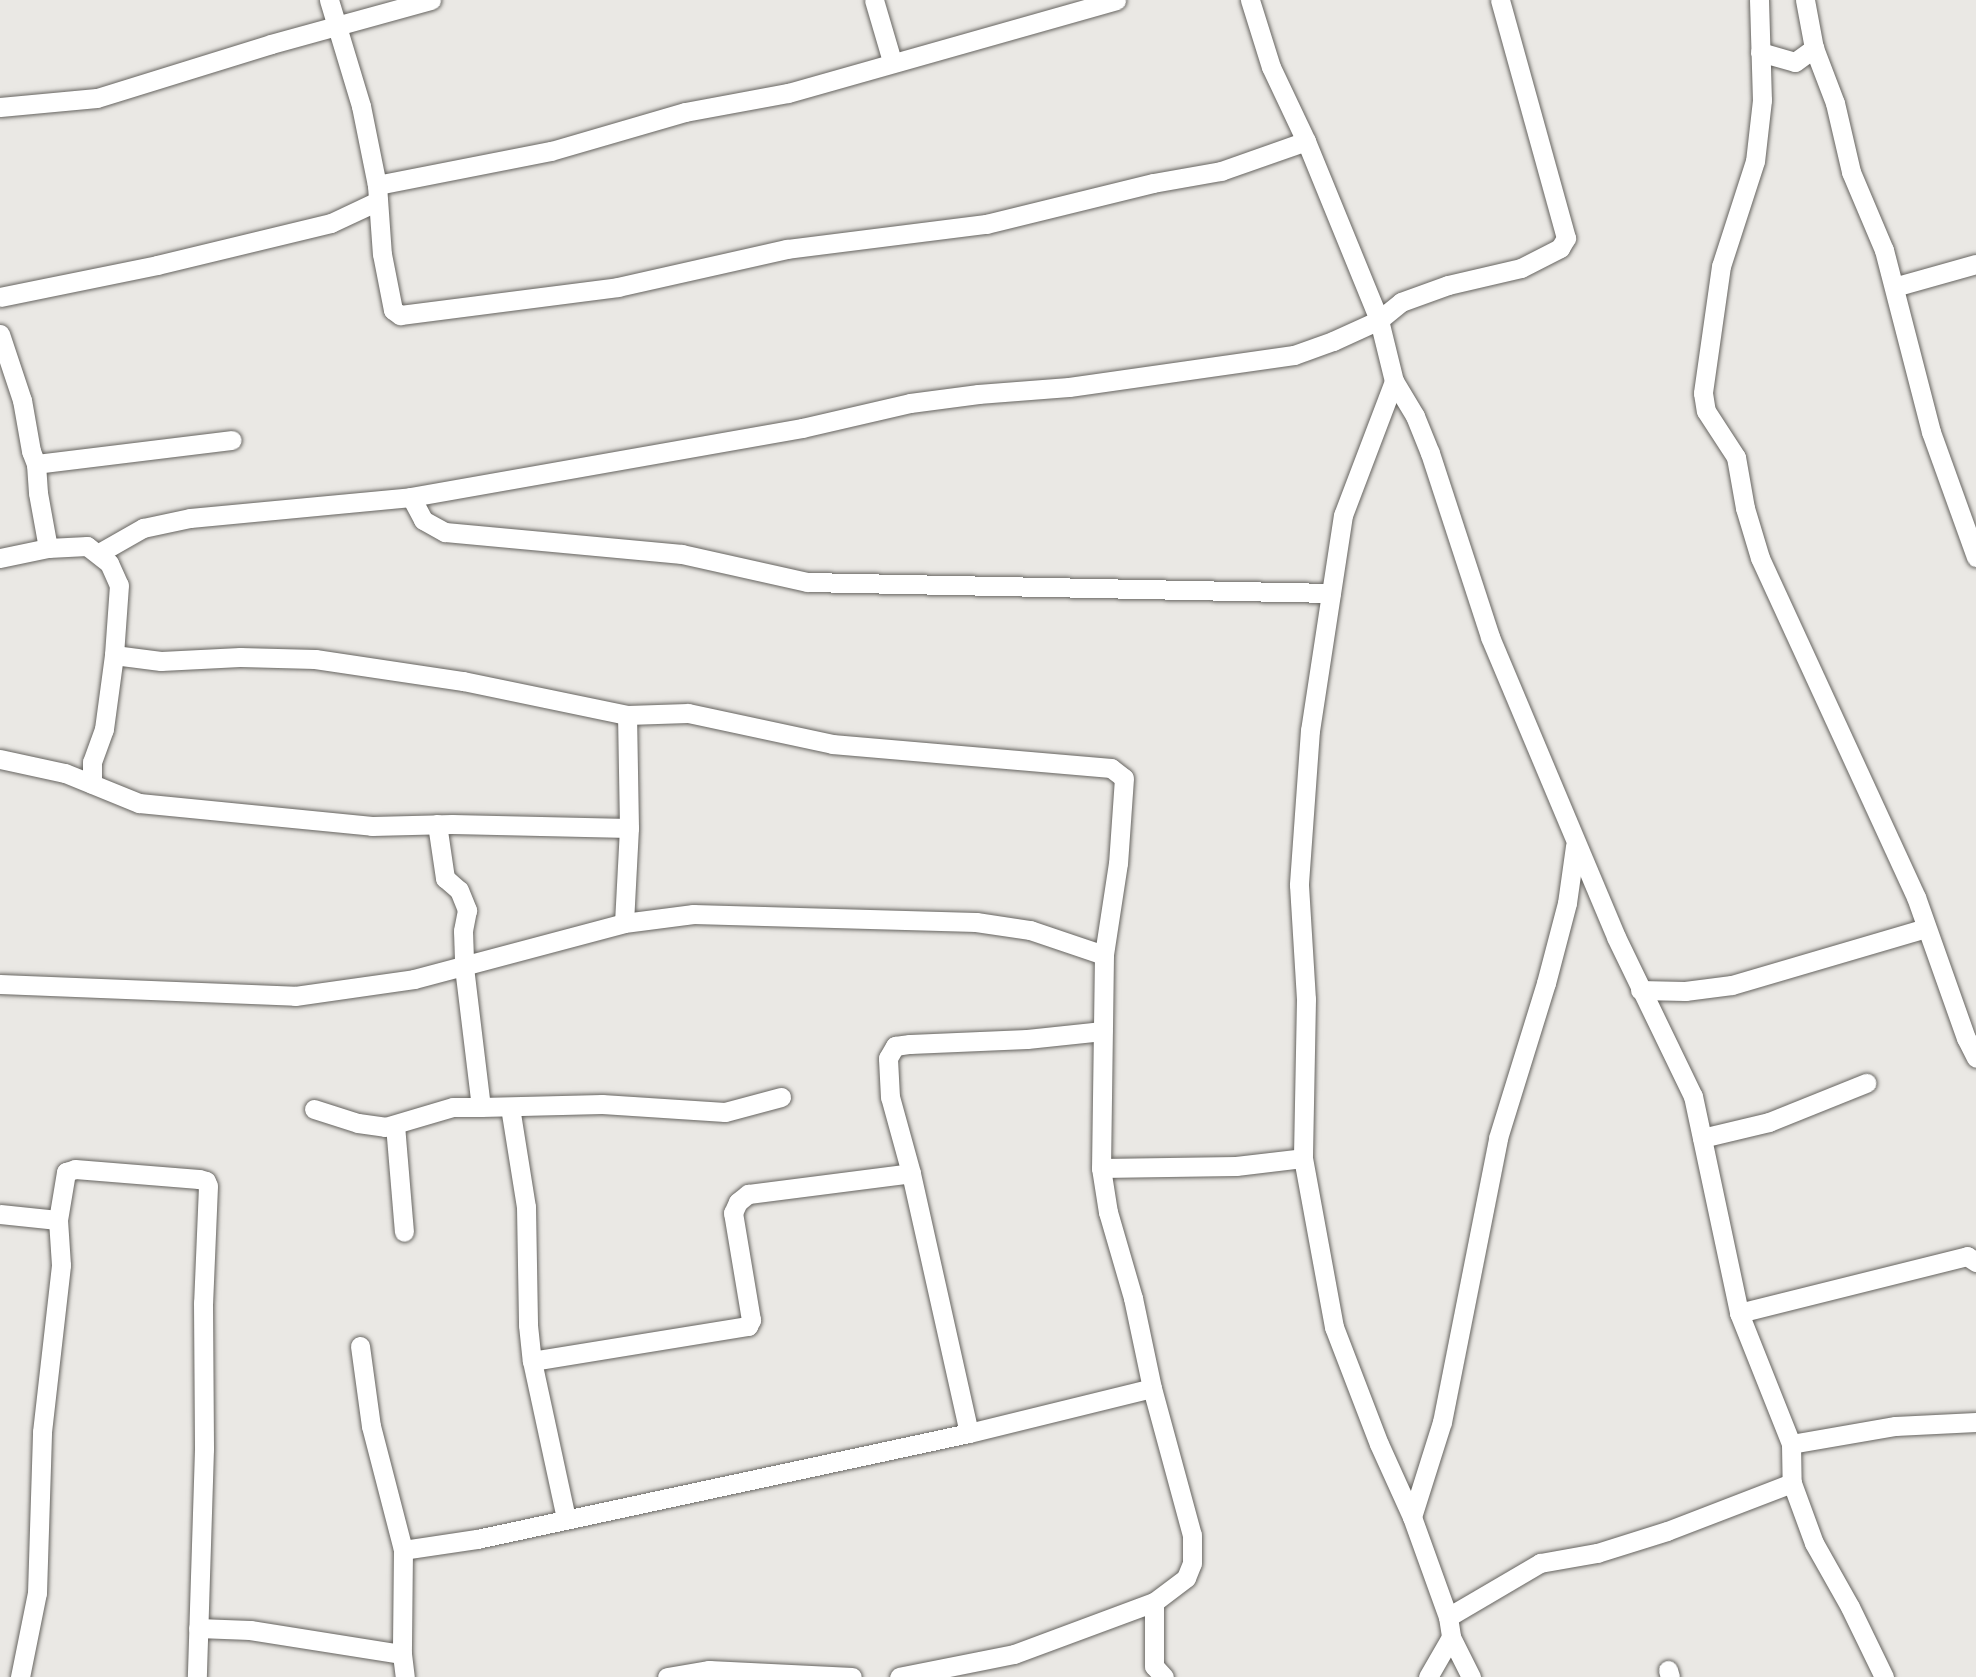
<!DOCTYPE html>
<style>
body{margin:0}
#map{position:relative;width:1976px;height:1677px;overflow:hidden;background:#eae8e4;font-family:"Playfair Display",serif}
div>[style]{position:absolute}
.roads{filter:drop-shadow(0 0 2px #666460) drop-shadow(0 0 2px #666460)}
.minor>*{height:19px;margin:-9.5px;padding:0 9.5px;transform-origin:9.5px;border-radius:9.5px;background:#fff}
span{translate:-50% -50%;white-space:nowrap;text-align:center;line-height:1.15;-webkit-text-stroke:7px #fff;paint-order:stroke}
</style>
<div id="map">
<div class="roads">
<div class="minor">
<i style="left:329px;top:0;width:111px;rotate:73.2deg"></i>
<i style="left:361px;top:106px;width:81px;rotate:78.6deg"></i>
<i style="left:377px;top:185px;width:69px;rotate:85.9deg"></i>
<i style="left:382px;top:254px;width:57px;rotate:78.9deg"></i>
<i style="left:393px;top:310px;width:9px;rotate:36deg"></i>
<i style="left:400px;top:315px;width:220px;rotate:-7.3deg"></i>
<i style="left:618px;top:287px;width:173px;rotate:-12.7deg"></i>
<i style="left:787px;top:249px;width:201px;rotate:-7.2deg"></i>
<i style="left:986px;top:224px;width:172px;rotate:-13.8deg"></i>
<i style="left:1153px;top:183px;width:69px;rotate:-10deg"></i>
<i style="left:1221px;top:171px;width:90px;rotate:-19.4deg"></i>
<i style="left:874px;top:0;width:64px;rotate:73.6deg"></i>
<i style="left:1250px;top:0;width:70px;rotate:72.6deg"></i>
<i style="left:1271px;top:67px;width:82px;rotate:64.7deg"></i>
<i style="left:1306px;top:141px;width:193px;rotate:67.8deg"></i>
<i style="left:1379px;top:320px;width:63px;rotate:76.2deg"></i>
<i style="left:1394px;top:381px;width:41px;rotate:59deg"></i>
<i style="left:1415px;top:416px;width:40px;rotate:68deg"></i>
<i style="left:1430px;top:453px;width:194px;rotate:71.9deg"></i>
<i style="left:1490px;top:637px;width:325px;rotate:67.2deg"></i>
<i style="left:1616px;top:937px;width:177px;rotate:64.2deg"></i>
<i style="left:1693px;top:1096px;width:222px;rotate:78deg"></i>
<i style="left:1739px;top:1313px;width:141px;rotate:68.3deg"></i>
<i style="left:1791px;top:1444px;width:39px;rotate:89deg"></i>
<i style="left:1792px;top:1483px;width:64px;rotate:69.9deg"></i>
<i style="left:1814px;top:1543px;width:73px;rotate:60.6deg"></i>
<i style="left:1850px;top:1607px;width:78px;rotate:64.1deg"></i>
<i style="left:1759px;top:0;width:100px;rotate:88.3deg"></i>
<i style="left:1762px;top:100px;width:61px;rotate:96.5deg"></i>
<i style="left:1755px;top:161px;width:110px;rotate:107.9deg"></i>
<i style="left:1721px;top:266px;width:128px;rotate:98.1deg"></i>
<i style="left:1703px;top:393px;width:18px;rotate:81deg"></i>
<i style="left:1706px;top:411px;width:55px;rotate:56.9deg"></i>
<i style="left:1736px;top:457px;width:52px;rotate:80deg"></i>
<i style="left:1745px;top:508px;width:52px;rotate:73.3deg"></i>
<i style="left:1760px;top:558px;width:373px;rotate:65.3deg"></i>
<i style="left:1916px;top:897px;width:150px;rotate:70.5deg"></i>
<i style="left:1966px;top:1038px;width:22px;rotate:63deg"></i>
<i style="left:1805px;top:0;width:49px;rotate:79.4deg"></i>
<i style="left:1814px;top:48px;width:59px;rotate:69.1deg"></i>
<i style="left:1835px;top:103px;width:71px;rotate:76.9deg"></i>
<i style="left:1851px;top:172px;width:85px;rotate:67.1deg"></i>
<i style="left:1884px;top:250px;width:188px;rotate:75.5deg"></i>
<i style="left:1931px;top:432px;width:133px;rotate:70.2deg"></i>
<i style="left:1760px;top:52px;width:36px;rotate:16deg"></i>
<i style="left:1795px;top:62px;width:24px;rotate:-36deg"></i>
<i style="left:0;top:107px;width:97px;rotate:-5.3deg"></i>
<i style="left:97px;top:98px;width:182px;rotate:-17.2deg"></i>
<i style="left:271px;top:44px;width:166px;rotate:-15.4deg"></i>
<i style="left:377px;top:185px;width:177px;rotate:-11.1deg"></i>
<i style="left:551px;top:151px;width:140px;rotate:-16.2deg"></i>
<i style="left:685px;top:112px;width:105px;rotate:-10.5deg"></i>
<i style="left:788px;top:93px;width:341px;rotate:-15.8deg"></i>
<i style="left:1894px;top:287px;width:85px;rotate:-15.7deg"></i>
<i style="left:0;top:297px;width:160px;rotate:-11.5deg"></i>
<i style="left:157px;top:265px;width:179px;rotate:-13.6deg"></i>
<i style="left:331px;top:223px;width:52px;rotate:-25.1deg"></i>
<i style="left:0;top:334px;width:70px;rotate:71.6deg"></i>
<i style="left:22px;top:400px;width:52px;rotate:80deg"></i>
<i style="left:31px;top:451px;width:14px;rotate:69deg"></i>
<i style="left:36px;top:464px;width:29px;rotate:86deg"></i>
<i style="left:38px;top:493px;width:56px;rotate:79.7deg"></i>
<i style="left:1394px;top:381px;width:143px;rotate:110.8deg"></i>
<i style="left:1343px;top:515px;width:218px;rotate:98.7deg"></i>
<i style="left:1310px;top:730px;width:155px;rotate:94.1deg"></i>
<i style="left:1299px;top:885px;width:114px;rotate:86.5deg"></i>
<i style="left:1306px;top:999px;width:159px;rotate:91.1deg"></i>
<i style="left:1303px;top:1158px;width:172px;rotate:79.6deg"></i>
<i style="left:1334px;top:1327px;width:125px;rotate:69deg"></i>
<i style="left:1379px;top:1444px;width:80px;rotate:65.7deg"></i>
<i style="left:1412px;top:1517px;width:106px;rotate:70.2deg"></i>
<i style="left:1448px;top:1617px;width:20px;rotate:81deg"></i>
<i style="left:1451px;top:1637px;width:45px;rotate:63.4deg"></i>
<i style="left:36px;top:464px;width:197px;rotate:-7deg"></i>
<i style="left:411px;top:497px;width:26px;rotate:62deg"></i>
<i style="left:423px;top:520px;width:25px;rotate:29deg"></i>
<i style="left:445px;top:532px;width:238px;rotate:5.3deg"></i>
<i style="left:682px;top:554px;width:128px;rotate:12.6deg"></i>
<i style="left:807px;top:582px;width:524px;rotate:1.2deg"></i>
<i style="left:99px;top:553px;width:51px;rotate:-29.6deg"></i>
<i style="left:143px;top:528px;width:48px;rotate:-12deg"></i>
<i style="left:190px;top:518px;width:222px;rotate:-5.4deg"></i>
<i style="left:411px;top:497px;width:397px;rotate:-10deg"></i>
<i style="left:802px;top:428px;width:111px;rotate:-13deg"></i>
<i style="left:910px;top:403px;width:69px;rotate:-7.5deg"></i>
<i style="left:978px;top:394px;width:91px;rotate:-4.4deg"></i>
<i style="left:1069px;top:387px;width:227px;rotate:-8.1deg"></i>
<i style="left:1294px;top:355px;width:41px;rotate:-19.7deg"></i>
<i style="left:1333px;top:341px;width:51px;rotate:-24.5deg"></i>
<i style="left:1379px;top:320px;width:28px;rotate:-39deg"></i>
<i style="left:1401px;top:302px;width:50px;rotate:-19.9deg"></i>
<i style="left:1448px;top:285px;width:75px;rotate:-13.1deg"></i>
<i style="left:1521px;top:268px;width:44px;rotate:-27.1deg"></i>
<i style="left:1560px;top:248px;width:12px;rotate:-59deg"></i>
<i style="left:1566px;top:238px;width:247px;rotate:-105.5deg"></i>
<i style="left:0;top:558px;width:49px;rotate:-11.8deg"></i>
<i style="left:48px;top:548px;width:39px;rotate:-3deg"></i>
<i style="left:87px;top:546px;width:28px;rotate:38deg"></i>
<i style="left:109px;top:563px;width:24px;rotate:66deg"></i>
<i style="left:119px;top:585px;width:70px;rotate:94.1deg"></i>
<i style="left:114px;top:655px;width:75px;rotate:97.7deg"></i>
<i style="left:104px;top:729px;width:35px;rotate:110deg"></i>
<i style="left:92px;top:762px;width:22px;rotate:90deg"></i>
<i style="left:114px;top:655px;width:47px;rotate:7.3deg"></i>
<i style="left:161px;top:661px;width:79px;rotate:-2.9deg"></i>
<i style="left:240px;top:657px;width:75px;rotate:1.5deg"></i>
<i style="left:315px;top:659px;width:150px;rotate:8.5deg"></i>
<i style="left:463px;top:681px;width:167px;rotate:11.7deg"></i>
<i style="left:627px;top:715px;width:61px;rotate:-1.9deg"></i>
<i style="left:688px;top:713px;width:147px;rotate:12.1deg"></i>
<i style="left:832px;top:744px;width:280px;rotate:4.9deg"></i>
<i style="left:1111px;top:768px;width:16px;rotate:38deg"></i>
<i style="left:1124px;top:778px;width:85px;rotate:94deg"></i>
<i style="left:1118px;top:863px;width:93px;rotate:98.7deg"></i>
<i style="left:1104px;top:955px;width:213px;rotate:90.8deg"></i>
<i style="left:1101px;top:1168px;width:45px;rotate:81deg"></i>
<i style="left:1108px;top:1212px;width:90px;rotate:73.8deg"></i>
<i style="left:1133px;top:1298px;width:92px;rotate:78.1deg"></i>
<i style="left:1152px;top:1388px;width:152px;rotate:74.8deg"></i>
<i style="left:1192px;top:1535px;width:28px;rotate:90deg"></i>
<i style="left:1192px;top:1563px;width:16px;rotate:112deg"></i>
<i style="left:1186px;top:1578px;width:40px;rotate:143deg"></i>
<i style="left:1154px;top:1602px;width:149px;rotate:159.6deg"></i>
<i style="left:1014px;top:1654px;width:117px;rotate:168.7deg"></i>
<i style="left:0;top:759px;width:66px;rotate:12.2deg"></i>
<i style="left:65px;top:773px;width:80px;rotate:22.1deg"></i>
<i style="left:139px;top:803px;width:234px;rotate:5.6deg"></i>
<i style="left:372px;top:826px;width:80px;rotate:-1.4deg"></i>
<i style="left:452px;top:824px;width:177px;rotate:1.3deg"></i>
<i style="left:437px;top:824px;width:55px;rotate:81.6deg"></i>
<i style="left:445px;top:878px;width:18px;rotate:41deg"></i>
<i style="left:459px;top:890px;width:22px;rotate:68deg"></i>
<i style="left:467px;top:910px;width:21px;rotate:101deg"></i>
<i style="left:463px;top:931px;width:36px;rotate:88deg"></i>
<i style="left:464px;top:967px;width:141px;rotate:83.1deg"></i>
<i style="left:481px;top:1107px;width:121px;rotate:-1.4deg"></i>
<i style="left:602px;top:1104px;width:123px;rotate:3.7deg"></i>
<i style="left:725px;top:1112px;width:58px;rotate:-15deg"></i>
<i style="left:624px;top:923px;width:95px;rotate:-87deg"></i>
<i style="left:629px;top:828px;width:113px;rotate:-91deg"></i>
<i style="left:0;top:984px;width:295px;rotate:2.3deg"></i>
<i style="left:295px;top:996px;width:120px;rotate:-8.1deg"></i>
<i style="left:414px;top:979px;width:217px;rotate:-14.9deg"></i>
<i style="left:624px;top:923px;width:70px;rotate:-7.4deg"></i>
<i style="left:693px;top:914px;width:283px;rotate:1.6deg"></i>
<i style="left:976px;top:922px;width:55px;rotate:8.4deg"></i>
<i style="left:1030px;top:930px;width:78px;rotate:18.7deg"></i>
<i style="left:1640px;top:990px;width:45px;rotate:1.3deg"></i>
<i style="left:1685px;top:991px;width:47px;rotate:-7.3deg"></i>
<i style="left:1732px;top:985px;width:202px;rotate:-16.4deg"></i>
<i style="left:510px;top:1107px;width:101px;rotate:80.9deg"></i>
<i style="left:526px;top:1207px;width:118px;rotate:89deg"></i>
<i style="left:528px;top:1325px;width:36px;rotate:84deg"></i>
<i style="left:532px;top:1361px;width:161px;rotate:77.8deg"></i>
<i style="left:314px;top:1109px;width:46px;rotate:17.7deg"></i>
<i style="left:358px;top:1123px;width:27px;rotate:8deg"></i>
<i style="left:385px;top:1127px;width:71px;rotate:-16.4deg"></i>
<i style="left:453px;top:1107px;width:28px"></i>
<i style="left:395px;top:1125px;width:107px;rotate:85.2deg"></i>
<i style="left:1702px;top:1138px;width:69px;rotate:-13.4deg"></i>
<i style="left:1769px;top:1122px;width:105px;rotate:-21.9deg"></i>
<i style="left:1101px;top:1168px;width:135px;rotate:-0.8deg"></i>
<i style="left:1236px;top:1166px;width:67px;rotate:-6.8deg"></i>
<i style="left:0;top:1214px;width:58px;rotate:5.9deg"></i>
<i style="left:1739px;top:1313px;width:235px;rotate:-14deg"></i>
<i style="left:1967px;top:1256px;width:11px;rotate:34deg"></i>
<i style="left:360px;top:1346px;width:81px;rotate:82.2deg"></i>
<i style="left:371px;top:1426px;width:128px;rotate:75.5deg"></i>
<i style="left:403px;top:1550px;width:104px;rotate:90.6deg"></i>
<i style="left:532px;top:1361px;width:219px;rotate:-9.2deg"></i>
<i style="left:748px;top:1326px;width:7px;rotate:-63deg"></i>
<i style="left:751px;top:1320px;width:109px;rotate:-99.5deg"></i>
<i style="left:733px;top:1213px;width:12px;rotate:-66deg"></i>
<i style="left:738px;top:1202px;width:13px;rotate:-39deg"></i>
<i style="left:748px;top:1194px;width:164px;rotate:-7.3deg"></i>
<i style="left:969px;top:1433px;width:188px;rotate:-13.8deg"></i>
<i style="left:1791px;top:1444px;width:106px;rotate:-9.8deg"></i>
<i style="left:1895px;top:1426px;width:81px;rotate:-2.8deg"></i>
<i style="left:1412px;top:1517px;width:100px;rotate:-72.5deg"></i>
<i style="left:1442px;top:1422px;width:289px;rotate:-78.8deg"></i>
<i style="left:1498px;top:1138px;width:162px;rotate:-72.8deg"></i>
<i style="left:1546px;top:983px;width:83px;rotate:-75.3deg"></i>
<i style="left:1567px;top:903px;width:58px;rotate:-82deg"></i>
<i style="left:403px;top:1550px;width:75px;rotate:-8.5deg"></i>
<i style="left:477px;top:1539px;width:503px;rotate:-12.16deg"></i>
<i style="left:969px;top:1433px;width:266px;rotate:-102.6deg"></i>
<i style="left:911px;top:1173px;width:79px;rotate:-105.4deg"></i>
<i style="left:890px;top:1097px;width:39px;rotate:-93deg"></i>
<i style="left:888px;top:1058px;width:14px;rotate:-60deg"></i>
<i style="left:895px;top:1046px;width:15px;rotate:-8deg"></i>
<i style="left:910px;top:1044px;width:117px;rotate:-2.4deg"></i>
<i style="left:1027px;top:1039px;width:76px;rotate:-6deg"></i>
<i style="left:1154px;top:1602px;width:64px;rotate:90deg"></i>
<i style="left:1154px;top:1666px;width:15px;rotate:48deg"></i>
<i style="left:1448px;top:1617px;width:107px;rotate:-30.4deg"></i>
<i style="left:1540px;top:1563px;width:58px;rotate:-10deg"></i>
<i style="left:1597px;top:1553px;width:73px;rotate:-17.4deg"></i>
<i style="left:1667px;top:1531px;width:134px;rotate:-21deg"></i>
<i style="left:198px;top:1628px;width:52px;rotate:2.2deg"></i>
<i style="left:250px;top:1630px;width:154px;rotate:9deg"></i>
<i style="left:402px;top:1654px;width:23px;rotate:83deg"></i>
<i style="left:1668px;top:1670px;width:7px;rotate:74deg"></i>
<i style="left:20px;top:1677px;width:86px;rotate:-78.6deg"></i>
<i style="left:37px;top:1593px;width:161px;rotate:-88.2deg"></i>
<i style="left:42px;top:1432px;width:168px;rotate:-83.5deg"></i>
<i style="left:61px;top:1265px;width:45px;rotate:-93.8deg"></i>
<i style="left:58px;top:1220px;width:49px;rotate:-80.5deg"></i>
<i style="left:66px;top:1172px;width:9px;rotate:-18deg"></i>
<i style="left:75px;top:1169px;width:124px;rotate:4.6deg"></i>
<i style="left:199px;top:1179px;width:7px;rotate:16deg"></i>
<i style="left:206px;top:1181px;width:5px;rotate:68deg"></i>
<i style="left:208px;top:1186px;width:117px;rotate:92.4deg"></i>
<i style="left:203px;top:1303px;width:146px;rotate:89.6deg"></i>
<i style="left:204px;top:1449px;width:228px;rotate:91.8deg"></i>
<i style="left:667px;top:1677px;width:43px;rotate:-9.5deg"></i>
<i style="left:709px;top:1670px;width:143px;rotate:2.8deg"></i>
<i style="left:1428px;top:1677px;width:46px;rotate:-60.1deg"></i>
</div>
</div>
</div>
